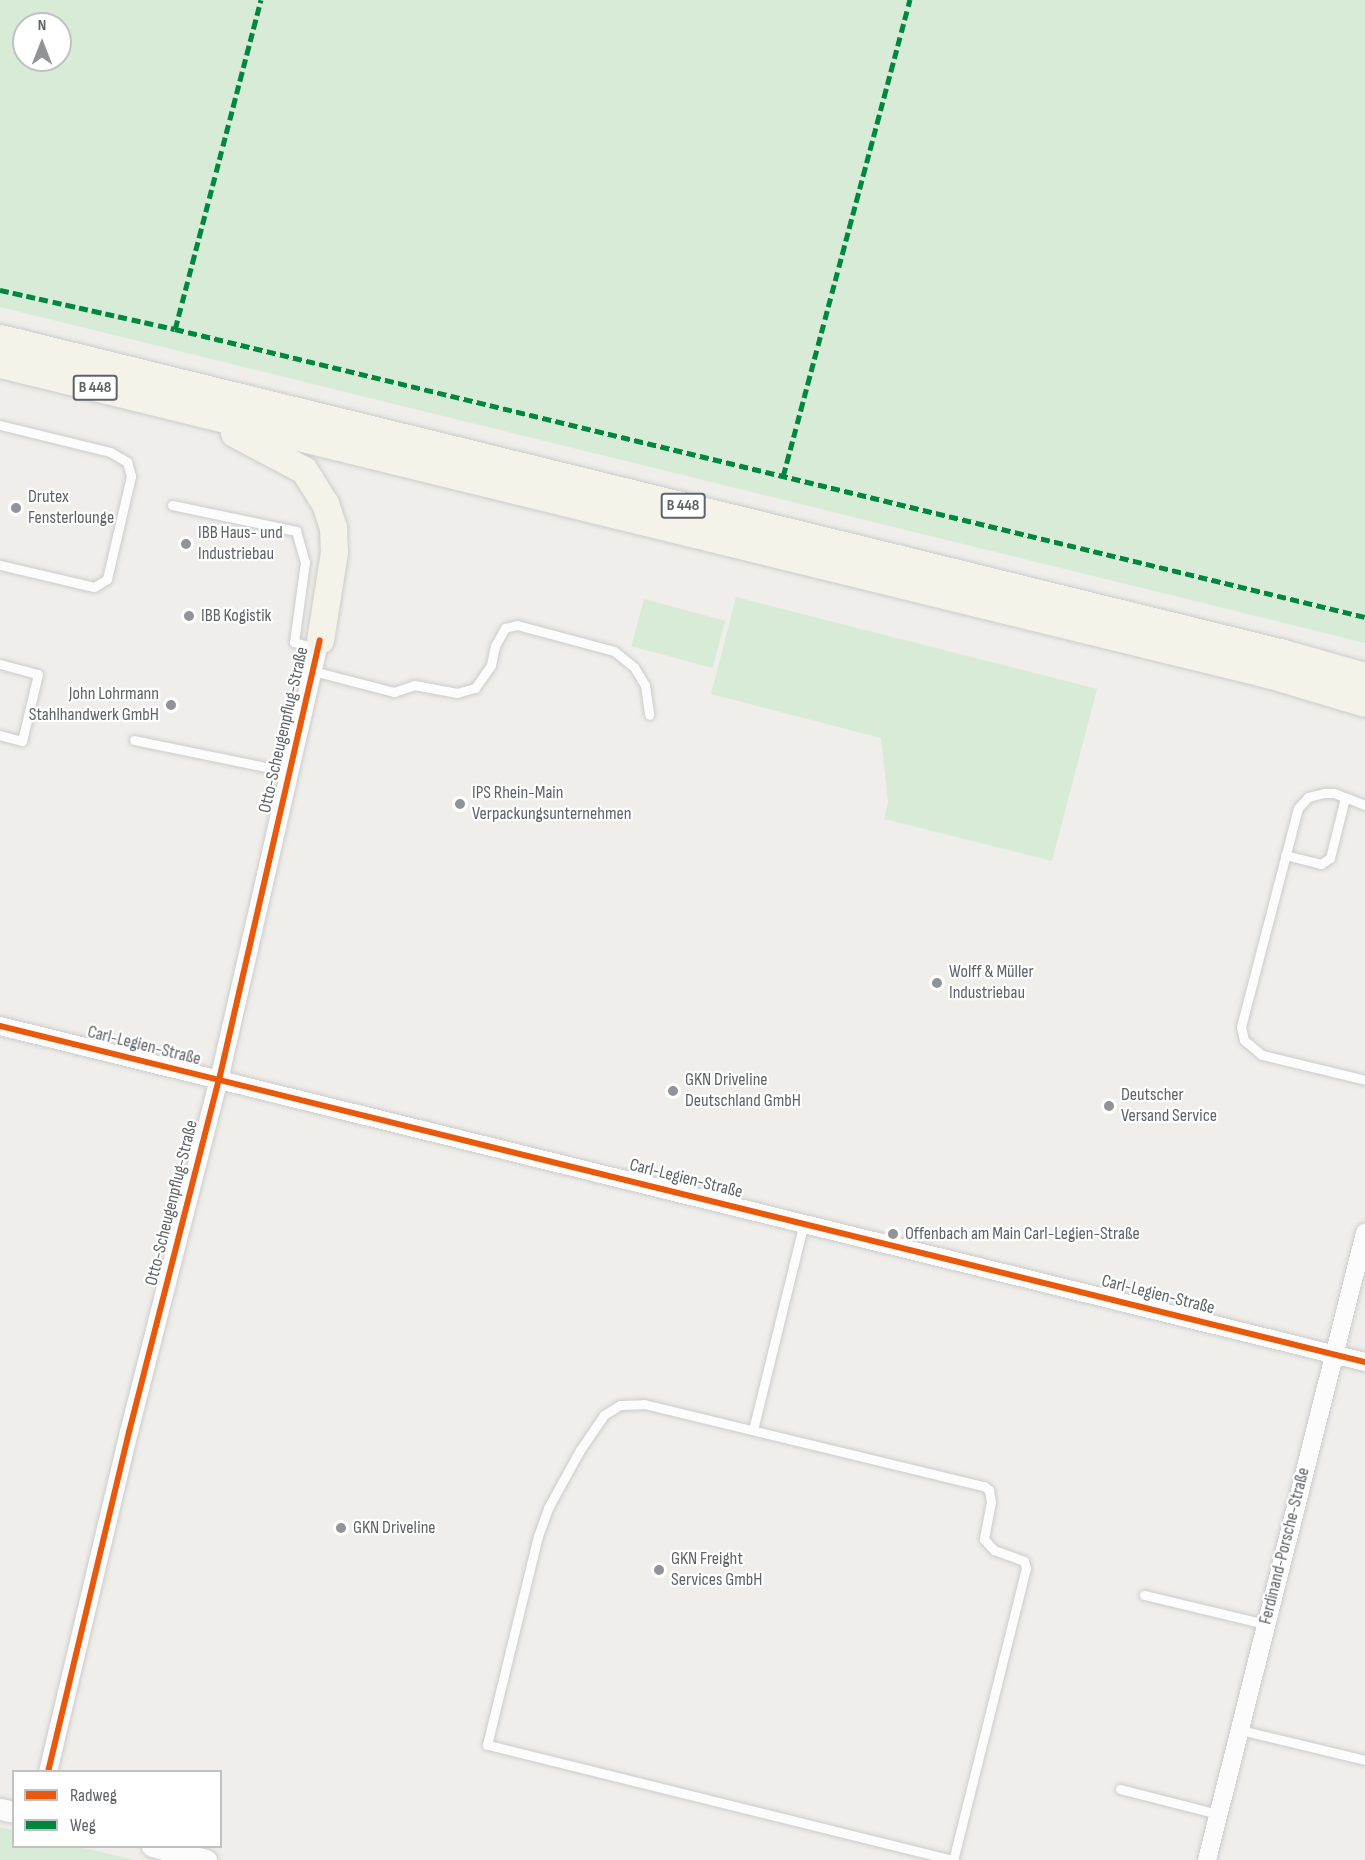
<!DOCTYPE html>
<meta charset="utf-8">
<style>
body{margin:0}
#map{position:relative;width:1365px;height:1860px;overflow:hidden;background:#efeeea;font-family:"Sofia Sans Condensed",sans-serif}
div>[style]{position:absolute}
.green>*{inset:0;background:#d8ebd6;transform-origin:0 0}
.roads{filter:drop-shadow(0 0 2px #cbcccc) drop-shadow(0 0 2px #cbcccc)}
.service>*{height:9px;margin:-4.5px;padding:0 4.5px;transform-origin:4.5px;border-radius:4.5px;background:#fdfcfc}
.minor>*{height:18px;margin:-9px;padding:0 9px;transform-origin:9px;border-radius:9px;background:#fdfcfc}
.tertiary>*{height:21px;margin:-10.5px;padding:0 10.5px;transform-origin:10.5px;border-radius:10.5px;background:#fdfcfc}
.primary>*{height:27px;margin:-13.5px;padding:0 13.5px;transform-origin:13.5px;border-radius:13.5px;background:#f4f2e9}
.quiet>*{height:4.5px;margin-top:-2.25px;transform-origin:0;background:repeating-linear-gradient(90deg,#00873e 0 9px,transparent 0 13.5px)}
.cycleway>*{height:6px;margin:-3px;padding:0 3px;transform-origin:3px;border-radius:3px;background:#e8590c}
.dots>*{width:16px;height:16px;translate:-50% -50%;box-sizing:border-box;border:3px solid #fff;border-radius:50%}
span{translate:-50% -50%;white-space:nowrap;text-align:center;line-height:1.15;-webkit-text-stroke:4.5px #fff;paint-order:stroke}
.shield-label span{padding:2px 4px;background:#fff;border:2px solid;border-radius:4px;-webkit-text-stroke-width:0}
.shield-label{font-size:16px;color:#5f6368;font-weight:700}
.poi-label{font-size:18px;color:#5f6368}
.left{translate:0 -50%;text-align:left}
.right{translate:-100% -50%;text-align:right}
.street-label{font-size:18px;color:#5f6368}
.legend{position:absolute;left:12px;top:1770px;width:210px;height:78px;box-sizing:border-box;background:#fff;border:2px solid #bfc1c3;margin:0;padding:8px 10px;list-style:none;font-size:18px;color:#5f6368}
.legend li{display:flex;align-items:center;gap:12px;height:30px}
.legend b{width:30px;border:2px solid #bfc1c3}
.north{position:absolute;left:12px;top:12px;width:60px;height:60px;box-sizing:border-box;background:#fff;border:2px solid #bfc1c3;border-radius:50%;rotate:0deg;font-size:16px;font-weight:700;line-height:24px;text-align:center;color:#5f6368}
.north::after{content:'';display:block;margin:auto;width:21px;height:27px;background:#919496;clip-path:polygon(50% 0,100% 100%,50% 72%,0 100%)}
</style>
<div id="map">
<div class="green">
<i style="clip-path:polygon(evenodd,0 0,1365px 0,1365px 643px,0 307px,0 0,24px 24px,60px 24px,60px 60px,24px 60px,24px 24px)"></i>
<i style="clip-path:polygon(736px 597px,1097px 689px,1052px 861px,884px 819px,888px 802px,881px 738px,711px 694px)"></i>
<i style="left:644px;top:599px;width:84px;height:49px;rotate:15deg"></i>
<i style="clip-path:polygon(0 1827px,13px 1830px,14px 1846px,80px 1847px,135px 1860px,0 1860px)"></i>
</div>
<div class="roads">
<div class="service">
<i style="left:0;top:425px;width:113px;rotate:13.8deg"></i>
<i style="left:110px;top:452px;width:20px;rotate:30deg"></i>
<i style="left:127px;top:462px;width:15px;rotate:74deg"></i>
<i style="left:131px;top:476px;width:106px;rotate:103.1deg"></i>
<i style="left:107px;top:579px;width:15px;rotate:148deg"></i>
<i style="left:94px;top:587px;width:97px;rotate:-166.8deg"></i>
<i style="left:172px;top:505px;width:127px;rotate:11.8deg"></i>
<i style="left:296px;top:531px;width:32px;rotate:74deg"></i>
<i style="left:305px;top:562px;width:81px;rotate:97.8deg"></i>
<i style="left:294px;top:642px;width:25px;rotate:16deg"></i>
<i style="left:0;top:664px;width:39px;rotate:15deg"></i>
<i style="left:38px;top:674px;width:69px;rotate:103.4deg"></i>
<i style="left:22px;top:741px;width:23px;rotate:-165deg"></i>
<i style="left:313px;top:671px;width:84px;rotate:14.5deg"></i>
<i style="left:394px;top:692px;width:21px;rotate:-19deg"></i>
<i style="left:414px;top:685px;width:44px;rotate:10.5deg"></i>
<i style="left:457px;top:693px;width:19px;rotate:-16deg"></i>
<i style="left:475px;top:688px;width:28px;rotate:-55deg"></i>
<i style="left:491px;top:665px;width:19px;rotate:-78deg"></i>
<i style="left:495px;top:646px;width:21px;rotate:-61deg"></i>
<i style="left:505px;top:628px;width:12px;rotate:-14deg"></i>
<i style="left:517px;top:625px;width:100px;rotate:15deg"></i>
<i style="left:614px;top:651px;width:26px;rotate:39deg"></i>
<i style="left:634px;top:667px;width:21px;rotate:59deg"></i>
<i style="left:645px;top:685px;width:30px;rotate:82deg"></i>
<i style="left:134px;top:740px;width:159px;rotate:11.6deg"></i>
<i style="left:1365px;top:805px;width:34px;rotate:-159deg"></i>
<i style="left:1333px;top:793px;width:9px;rotate:180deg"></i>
<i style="left:1324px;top:793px;width:16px;rotate:166deg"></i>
<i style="left:1308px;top:797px;width:15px;rotate:132deg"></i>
<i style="left:1298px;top:808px;width:226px;rotate:104.6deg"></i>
<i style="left:1241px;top:1027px;width:13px;rotate:77deg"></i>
<i style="left:1244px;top:1040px;width:23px;rotate:40deg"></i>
<i style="left:1262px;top:1055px;width:106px;rotate:13.6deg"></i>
<i style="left:1285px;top:855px;width:37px;rotate:14deg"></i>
<i style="left:1321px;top:864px;width:11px;rotate:-34deg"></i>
<i style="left:1330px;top:858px;width:62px;rotate:-76deg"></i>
<i style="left:644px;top:1404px;width:350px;rotate:13.6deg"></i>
<i style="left:984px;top:1486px;width:6px;rotate:39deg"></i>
<i style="left:989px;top:1490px;width:12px;rotate:81deg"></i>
<i style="left:991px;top:1502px;width:38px;rotate:101deg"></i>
<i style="left:984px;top:1539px;width:15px;rotate:48deg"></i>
<i style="left:994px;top:1550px;width:32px;rotate:20deg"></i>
<i style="left:1024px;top:1561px;width:7px;rotate:74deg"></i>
<i style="left:1026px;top:1568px;width:301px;rotate:104deg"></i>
<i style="left:953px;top:1860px;width:480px;rotate:-166.1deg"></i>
<i style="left:487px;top:1745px;width:215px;rotate:-76.3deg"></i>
<i style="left:538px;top:1536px;width:30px;rotate:-70deg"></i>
<i style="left:548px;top:1508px;width:66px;rotate:-61.1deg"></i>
<i style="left:580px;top:1450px;width:42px;rotate:-55.6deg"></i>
<i style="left:604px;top:1415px;width:19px;rotate:-32deg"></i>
<i style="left:620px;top:1405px;width:24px;rotate:-2deg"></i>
<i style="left:753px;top:1430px;width:213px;rotate:-76.2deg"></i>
<i style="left:1144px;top:1595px;width:124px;rotate:13.5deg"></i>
<i style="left:1240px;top:1730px;width:129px;rotate:13.5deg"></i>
<i style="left:1120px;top:1789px;width:101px;rotate:14.3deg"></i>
</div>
<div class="minor">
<i style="left:0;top:1026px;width:1406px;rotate:13.83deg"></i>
<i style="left:48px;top:1772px;width:350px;rotate:-76.6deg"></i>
<i style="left:129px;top:1432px;width:363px;rotate:-75.7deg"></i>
<i style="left:219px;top:1080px;width:451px;rotate:-77.1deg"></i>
<i style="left:1207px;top:1860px;width:647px;rotate:-75.86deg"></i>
</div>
<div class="tertiary">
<i style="left:0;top:1809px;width:14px;rotate:12deg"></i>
<i style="left:152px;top:1846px;width:56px;rotate:14.5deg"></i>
</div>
<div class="primary">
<i style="left:0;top:338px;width:1321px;rotate:13.79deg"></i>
<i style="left:1283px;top:653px;width:85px;rotate:15.7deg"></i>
<i style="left:0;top:364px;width:1308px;rotate:13.75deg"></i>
<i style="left:1271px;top:675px;width:98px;rotate:16.6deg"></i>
<i style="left:234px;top:433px;width:79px;rotate:27.9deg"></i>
<i style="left:304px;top:470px;width:39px;rotate:58deg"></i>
<i style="left:325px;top:503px;width:25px;rotate:72deg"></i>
<i style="left:333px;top:527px;width:25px;rotate:88deg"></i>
<i style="left:334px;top:552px;width:89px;rotate:99deg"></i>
</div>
</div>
<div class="quiet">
<i style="left:0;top:290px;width:179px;rotate:12.6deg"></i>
<i style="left:175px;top:329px;width:1224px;rotate:13.6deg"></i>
<i style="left:175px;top:329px;width:340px;rotate:-75.4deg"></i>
<i style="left:783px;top:476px;width:493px;rotate:-75.1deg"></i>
</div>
<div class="cycleway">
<i style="left:0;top:1026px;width:1406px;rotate:13.83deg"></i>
<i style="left:48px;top:1772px;width:350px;rotate:-76.6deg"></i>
<i style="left:129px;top:1432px;width:363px;rotate:-75.7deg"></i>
<i style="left:219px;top:1080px;width:451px;rotate:-77.1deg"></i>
</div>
<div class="dots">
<i style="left:16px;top:508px;background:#919496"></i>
<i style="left:186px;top:544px;background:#919496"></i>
<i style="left:189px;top:616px;background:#919496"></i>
<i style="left:171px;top:705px;background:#919496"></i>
<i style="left:460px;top:804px;background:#919496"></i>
<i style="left:937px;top:983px;background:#919496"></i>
<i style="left:673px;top:1091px;background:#919496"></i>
<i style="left:1109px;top:1106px;background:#919496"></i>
<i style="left:893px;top:1234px;background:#919496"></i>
<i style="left:341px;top:1528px;background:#919496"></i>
<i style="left:659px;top:1570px;background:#919496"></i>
</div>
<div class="shield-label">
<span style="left:95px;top:388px">B 448</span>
<span style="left:683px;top:506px">B 448</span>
</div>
<div class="poi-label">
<span class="left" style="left:28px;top:508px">Drutex<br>Fensterlounge</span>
<span class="left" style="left:198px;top:544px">IBB Haus- und<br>Industriebau</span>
<span class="left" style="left:201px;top:616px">IBB Kogistik</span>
<span class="right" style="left:159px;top:705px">John Lohrmann<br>Stahlhandwerk GmbH</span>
<span class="left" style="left:472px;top:804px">IPS Rhein-Main<br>Verpackungsunternehmen</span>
<span class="left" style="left:949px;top:983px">Wolff &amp; Müller<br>Industriebau</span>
<span class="left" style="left:685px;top:1091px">GKN Driveline<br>Deutschland GmbH</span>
<span class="left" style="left:1121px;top:1106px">Deutscher<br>Versand Service</span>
<span class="left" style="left:905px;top:1234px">Offenbach am Main Carl-Legien-Straße</span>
<span class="left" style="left:353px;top:1528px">GKN Driveline</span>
<span class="left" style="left:671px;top:1570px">GKN Freight<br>Services GmbH</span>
</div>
<div class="street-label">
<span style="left:284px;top:730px;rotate:-77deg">Otto-Scheugenpflug-Straße</span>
<span style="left:144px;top:1046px;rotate:14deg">Carl-Legien-Straße</span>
<span style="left:686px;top:1179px;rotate:14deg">Carl-Legien-Straße</span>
<span style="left:172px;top:1203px;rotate:-76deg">Otto-Scheugenpflug-Straße</span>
<span style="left:1158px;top:1295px;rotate:14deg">Carl-Legien-Straße</span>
<span style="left:1285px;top:1546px;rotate:-76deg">Ferdinand-Porsche-Straße</span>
</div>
<ul class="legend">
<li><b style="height:8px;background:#e8590c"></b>Radweg</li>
<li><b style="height:8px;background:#00873e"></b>Weg</li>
</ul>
<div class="north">N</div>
</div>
